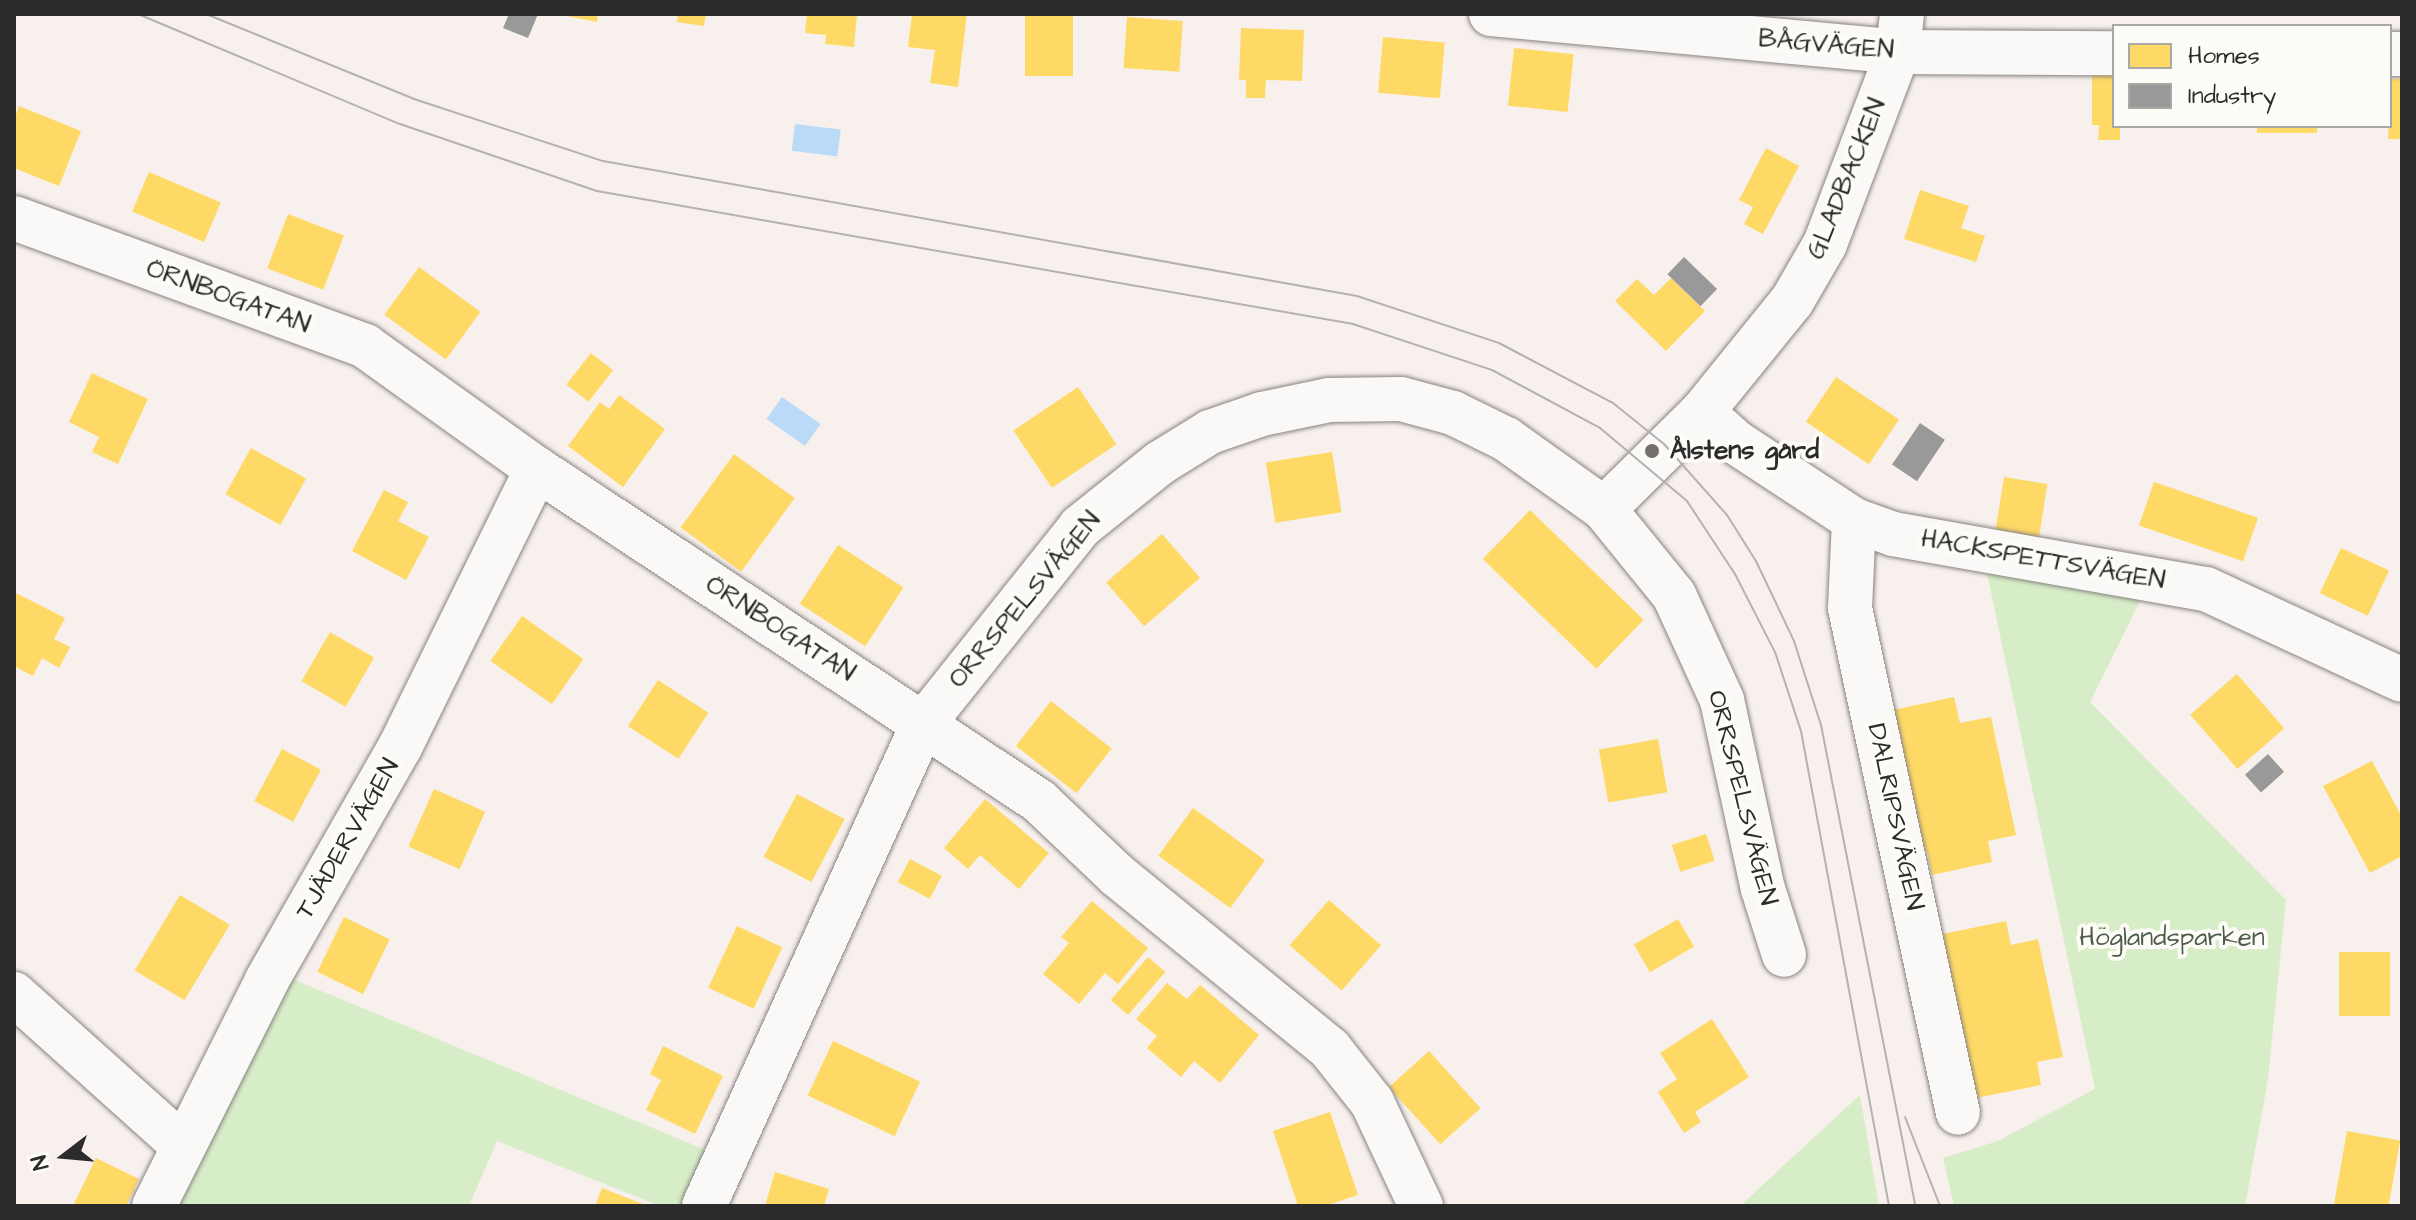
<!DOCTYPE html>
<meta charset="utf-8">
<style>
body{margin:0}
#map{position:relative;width:2416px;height:1220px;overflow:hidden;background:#f8f0ed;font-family:"Architects Daughter",sans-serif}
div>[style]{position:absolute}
.green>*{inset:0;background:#d6edc7}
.water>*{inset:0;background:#badaf8;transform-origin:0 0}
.homes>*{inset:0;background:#ffd966;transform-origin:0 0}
.industry>*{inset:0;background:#999;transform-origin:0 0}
.roads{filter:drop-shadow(0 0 2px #878482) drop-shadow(0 0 2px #878482)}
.minor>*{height:44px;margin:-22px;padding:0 22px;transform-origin:22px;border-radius:22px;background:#fbf9f7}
.tram>*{height:2px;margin:-1px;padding:0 1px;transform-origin:1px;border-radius:1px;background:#b4b2b1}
.dots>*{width:22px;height:22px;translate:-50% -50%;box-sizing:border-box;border:4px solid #fdfcf7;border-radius:50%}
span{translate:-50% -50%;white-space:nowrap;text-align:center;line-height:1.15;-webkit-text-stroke:8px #fdfcf7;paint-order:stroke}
.street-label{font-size:26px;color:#2b2b2b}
.poi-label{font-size:26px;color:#2b2b2b;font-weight:700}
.left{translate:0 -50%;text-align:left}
.park-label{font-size:26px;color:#4f5b4a}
.frame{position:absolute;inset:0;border:16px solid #2b2b2b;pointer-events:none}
.legend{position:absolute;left:2112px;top:24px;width:280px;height:104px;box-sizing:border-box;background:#fdfcf7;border:2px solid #a9a8a5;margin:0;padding:10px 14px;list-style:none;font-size:24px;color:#2b2b2b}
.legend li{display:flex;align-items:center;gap:16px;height:40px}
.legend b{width:40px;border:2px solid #a9a8a5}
.north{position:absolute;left:24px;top:1116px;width:80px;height:80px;-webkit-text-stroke:6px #fdfcf7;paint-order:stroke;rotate:254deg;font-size:22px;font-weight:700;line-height:32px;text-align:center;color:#2b2b2b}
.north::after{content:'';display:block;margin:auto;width:28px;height:36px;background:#2b2b2b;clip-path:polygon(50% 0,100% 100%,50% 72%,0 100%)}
</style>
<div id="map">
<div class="green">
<i style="clip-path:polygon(1987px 573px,2141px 599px,2090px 702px,2286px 900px,2268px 1079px,2245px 1206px,1954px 1206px,1943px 1158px,1998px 1141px,2095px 1089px)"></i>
<i style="clip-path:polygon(285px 976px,706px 1150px,684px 1206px,660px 1206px,497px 1141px,469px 1206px,178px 1206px)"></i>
<i style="clip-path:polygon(1860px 1095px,1879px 1206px,1740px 1206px)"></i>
</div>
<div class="water">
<i style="left:795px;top:124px;width:46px;height:27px;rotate:7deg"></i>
<i style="left:782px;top:397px;width:47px;height:27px;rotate:35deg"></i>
</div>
<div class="homes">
<i style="clip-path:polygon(557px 14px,598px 14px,597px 22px)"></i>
<i style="clip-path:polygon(678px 14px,706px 14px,704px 26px,677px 22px)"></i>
<i style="clip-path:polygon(807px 14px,857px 14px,854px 47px,825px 44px,826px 35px,805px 33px)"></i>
<i style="clip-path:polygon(912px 14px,967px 14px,958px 87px,930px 83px,935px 50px,908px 47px)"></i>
<i style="left:1025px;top:14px;width:48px;height:62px"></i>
<i style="left:1127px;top:17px;width:56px;height:51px;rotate:4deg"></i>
<i style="clip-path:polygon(1241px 28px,1304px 30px,1302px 81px,1266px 80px,1265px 98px,1246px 98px,1246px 80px,1239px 80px)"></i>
<i style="left:1383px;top:37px;width:62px;height:56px;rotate:5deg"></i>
<i style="left:1514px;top:48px;width:60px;height:58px;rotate:6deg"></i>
<i style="clip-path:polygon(2092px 73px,2114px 73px,2114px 126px,2120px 126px,2120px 140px,2098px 140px,2099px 125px,2092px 125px)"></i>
<i style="clip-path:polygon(2390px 79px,2402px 79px,2402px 139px,2388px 139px)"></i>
<i style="clip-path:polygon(19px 106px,81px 131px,59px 186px,14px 168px,14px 120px)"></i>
<i style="left:2257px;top:126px;width:60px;height:7px"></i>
<i style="clip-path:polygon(1766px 148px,1799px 166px,1763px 234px,1744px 224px,1753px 207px,1739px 200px)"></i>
<i style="left:149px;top:172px;width:78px;height:43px;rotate:23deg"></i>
<i style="clip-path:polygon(1920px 190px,1969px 206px,1961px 228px,1985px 236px,1976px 262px,1904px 239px)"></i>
<i style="left:288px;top:214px;width:60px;height:58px;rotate:21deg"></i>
<i style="left:419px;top:267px;width:76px;height:59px;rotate:36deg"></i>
<i style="clip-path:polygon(1671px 278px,1705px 311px,1666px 351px,1615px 301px,1637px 279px,1654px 295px)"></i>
<i style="left:591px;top:353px;width:28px;height:40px;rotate:38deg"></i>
<i style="clip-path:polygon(92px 373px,148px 399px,118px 464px,92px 452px,99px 437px,69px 422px)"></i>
<i style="left:1836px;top:377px;width:76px;height:54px;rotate:34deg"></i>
<i style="left:1078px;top:387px;width:69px;height:78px;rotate:56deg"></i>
<i style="clip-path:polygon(619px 395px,665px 429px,623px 487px,568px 446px,600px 402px,609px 409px)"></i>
<i style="left:251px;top:448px;width:63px;height:53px;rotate:29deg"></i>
<i style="left:1332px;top:452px;width:61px;height:67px;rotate:81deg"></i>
<i style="left:734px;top:454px;width:75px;height:91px;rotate:36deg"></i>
<i style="left:2004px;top:477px;width:44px;height:56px;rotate:9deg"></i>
<i style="left:2154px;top:482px;width:110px;height:46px;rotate:19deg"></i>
<i style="clip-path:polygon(384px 490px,408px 502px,398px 521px,429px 537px,406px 580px,352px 551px)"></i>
<i style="left:1530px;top:510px;width:158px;height:68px;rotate:44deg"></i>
<i style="left:1162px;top:534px;width:58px;height:74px;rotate:49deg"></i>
<i style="left:838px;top:545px;width:78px;height:70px;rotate:33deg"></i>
<i style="left:2341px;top:548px;width:53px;height:50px;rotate:25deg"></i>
<i style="clip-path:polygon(14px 592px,65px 618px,54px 639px,70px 647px,59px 668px,42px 658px,33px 676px,14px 666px)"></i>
<i style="left:522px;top:616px;width:75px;height:55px;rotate:35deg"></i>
<i style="left:330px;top:632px;width:51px;height:57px;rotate:30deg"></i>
<i style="left:2237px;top:674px;width:72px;height:62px;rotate:49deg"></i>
<i style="left:658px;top:680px;width:60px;height:55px;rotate:33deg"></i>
<i style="clip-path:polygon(1954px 697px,1960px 723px,1991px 717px,2016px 835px,1988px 841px,1992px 862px,1932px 875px,1927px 851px,1914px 853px,1893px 710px)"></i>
<i style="left:1051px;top:701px;width:77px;height:57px;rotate:38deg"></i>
<i style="left:1658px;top:739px;width:54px;height:60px;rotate:80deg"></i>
<i style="left:282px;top:749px;width:44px;height:59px;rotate:28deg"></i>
<i style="clip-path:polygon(2372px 761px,2402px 817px,2402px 856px,2370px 873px,2323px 786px)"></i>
<i style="left:434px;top:789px;width:56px;height:63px;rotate:24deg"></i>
<i style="left:797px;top:794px;width:54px;height:71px;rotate:28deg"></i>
<i style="clip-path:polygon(985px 799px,1049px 853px,1019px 889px,980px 855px,968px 869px,944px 848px)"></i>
<i style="left:1193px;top:808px;width:89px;height:59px;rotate:36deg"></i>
<i style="left:1706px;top:834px;width:28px;height:36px;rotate:72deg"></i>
<i style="left:910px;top:859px;width:36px;height:26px;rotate:28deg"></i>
<i style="left:180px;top:895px;width:58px;height:88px;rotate:31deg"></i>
<i style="left:1329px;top:900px;width:69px;height:60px;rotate:41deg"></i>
<i style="clip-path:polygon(1092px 901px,1148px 948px,1118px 984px,1105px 973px,1079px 1004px,1043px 974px,1069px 943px,1061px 937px)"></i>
<i style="left:344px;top:917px;width:51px;height:61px;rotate:26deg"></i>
<i style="left:1678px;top:919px;width:32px;height:51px;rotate:60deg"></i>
<i style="clip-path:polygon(2006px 921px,2011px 945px,2038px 939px,2063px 1057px,2037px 1062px,2041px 1085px,1976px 1098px,1938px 935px)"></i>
<i style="left:737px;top:926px;width:50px;height:68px;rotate:25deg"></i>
<i style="left:2339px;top:952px;width:51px;height:64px"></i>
<i style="left:1148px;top:957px;width:23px;height:57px;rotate:41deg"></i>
<i style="clip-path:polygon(1167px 983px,1187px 999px,1200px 985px,1259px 1035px,1220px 1083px,1194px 1061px,1181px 1077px,1147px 1048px,1157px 1036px,1136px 1019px)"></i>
<i style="clip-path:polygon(1712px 1019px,1749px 1077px,1695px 1112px,1701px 1122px,1684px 1133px,1658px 1092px,1677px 1079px,1660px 1053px)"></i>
<i style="left:833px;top:1041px;width:96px;height:60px;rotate:25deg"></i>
<i style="clip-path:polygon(663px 1046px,723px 1076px,695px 1134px,646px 1110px,661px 1080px,650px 1074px)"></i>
<i style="left:1429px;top:1051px;width:77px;height:54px;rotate:48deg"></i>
<i style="clip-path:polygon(1330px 1112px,1358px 1195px,1325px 1206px,1298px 1206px,1273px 1131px)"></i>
<i style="left:2347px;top:1131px;width:54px;height:76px;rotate:10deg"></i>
<i style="clip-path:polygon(96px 1158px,139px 1179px,126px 1206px,73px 1206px)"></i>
<i style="clip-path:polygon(775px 1172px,829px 1189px,824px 1206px,765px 1206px)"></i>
<i style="clip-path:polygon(602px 1188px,648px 1206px,595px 1206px)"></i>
</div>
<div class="industry">
<i style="clip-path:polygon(509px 14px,538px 14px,528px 38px,503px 28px)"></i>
<i style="left:1684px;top:257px;width:46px;height:24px;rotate:44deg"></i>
<i style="left:1920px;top:423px;width:30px;height:50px;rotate:34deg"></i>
<i style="left:2268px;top:754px;width:24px;height:31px;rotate:48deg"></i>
</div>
<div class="roads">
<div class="minor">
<i style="left:1491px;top:14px;width:409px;rotate:5.3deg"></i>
<i style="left:1898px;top:52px;width:216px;rotate:0.3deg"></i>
<i style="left:2390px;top:54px;width:12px"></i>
<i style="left:14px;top:218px;width:374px;rotate:20deg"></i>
<i style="left:365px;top:346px;width:211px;rotate:35.6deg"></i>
<i style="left:537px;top:469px;width:602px;rotate:33.48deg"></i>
<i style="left:1039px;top:801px;width:108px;rotate:43.5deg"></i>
<i style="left:1117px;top:875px;width:275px;rotate:39.2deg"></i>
<i style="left:1330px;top:1049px;width:68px;rotate:51.6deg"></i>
<i style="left:1372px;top:1102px;width:115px;rotate:64.8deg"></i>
<i style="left:1702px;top:412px;width:47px;rotate:41.5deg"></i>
<i style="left:1737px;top:443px;width:140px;rotate:33.3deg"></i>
<i style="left:1854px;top:520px;width:41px;rotate:19.7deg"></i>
<i style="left:1893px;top:534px;width:318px;rotate:10deg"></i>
<i style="left:2206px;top:589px;width:216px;rotate:24.9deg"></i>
<i style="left:1604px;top:509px;width:138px;rotate:-44.7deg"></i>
<i style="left:1702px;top:412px;width:143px;rotate:-51deg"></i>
<i style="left:1792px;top:301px;width:66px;rotate:-59.9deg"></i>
<i style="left:1825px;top:244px;width:205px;rotate:-69.2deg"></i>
<i style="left:1898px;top:52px;width:38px;rotate:-84deg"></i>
<i style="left:1854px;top:520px;width:88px;rotate:92.6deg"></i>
<i style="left:1850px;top:608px;width:516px;rotate:77.93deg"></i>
<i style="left:14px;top:994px;width:224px;rotate:41.9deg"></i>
<i style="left:154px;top:1206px;width:253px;rotate:-63.4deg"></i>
<i style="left:267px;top:980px;width:268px;rotate:-60.3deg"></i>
<i style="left:400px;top:747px;width:310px;rotate:-63.8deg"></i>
<i style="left:704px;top:1206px;width:529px;rotate:-65.57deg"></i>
<i style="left:923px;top:724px;width:252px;rotate:-51.4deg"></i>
<i style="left:1080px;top:527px;width:102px;rotate:-38.7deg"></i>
<i style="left:1160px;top:463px;width:59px;rotate:-31.8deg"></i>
<i style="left:1210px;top:432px;width:55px;rotate:-19.1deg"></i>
<i style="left:1262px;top:414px;width:68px;rotate:-11.8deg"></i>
<i style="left:1329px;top:400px;width:72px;rotate:-0.8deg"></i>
<i style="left:1401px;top:399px;width:54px;rotate:15.1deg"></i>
<i style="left:1453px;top:413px;width:59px;rotate:26.1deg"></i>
<i style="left:1506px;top:439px;width:120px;rotate:35.5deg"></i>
<i style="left:1604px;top:509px;width:111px;rotate:50.9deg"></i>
<i style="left:1674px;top:595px;width:115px;rotate:65.4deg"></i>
<i style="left:1722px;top:700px;width:193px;rotate:77.8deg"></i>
<i style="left:1763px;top:889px;width:69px;rotate:72.3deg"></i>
</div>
</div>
<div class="tram">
<i style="left:138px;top:14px;width:284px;rotate:22.8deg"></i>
<i style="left:400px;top:124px;width:208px;rotate:18.8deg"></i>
<i style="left:597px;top:191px;width:768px;rotate:9.98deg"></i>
<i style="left:1353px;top:324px;width:146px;rotate:18.3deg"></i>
<i style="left:1492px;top:370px;width:123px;rotate:28.2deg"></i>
<i style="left:1600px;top:428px;width:114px;rotate:40deg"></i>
<i style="left:1687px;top:501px;width:87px;rotate:56.7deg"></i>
<i style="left:1735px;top:574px;width:88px;rotate:62.9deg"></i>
<i style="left:1775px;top:652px;width:83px;rotate:71.8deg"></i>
<i style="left:1801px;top:731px;width:483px;rotate:79.5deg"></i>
<i style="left:206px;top:14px;width:225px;rotate:22.2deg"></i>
<i style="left:414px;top:99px;width:199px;rotate:18.2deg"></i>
<i style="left:603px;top:161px;width:766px;rotate:10.15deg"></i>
<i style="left:1357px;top:296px;width:150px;rotate:18.3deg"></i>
<i style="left:1499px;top:343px;width:129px;rotate:27.8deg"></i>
<i style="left:1613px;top:403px;width:65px;rotate:38.8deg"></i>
<i style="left:1664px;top:444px;width:95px;rotate:48.4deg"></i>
<i style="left:1727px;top:515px;width:54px;rotate:57.8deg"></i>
<i style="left:1756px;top:561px;width:89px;rotate:64.6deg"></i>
<i style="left:1794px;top:641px;width:88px;rotate:72.2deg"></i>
<i style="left:1821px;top:725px;width:490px;rotate:78.9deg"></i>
<i style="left:1905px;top:1117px;width:96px;rotate:68.5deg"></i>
</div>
<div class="dots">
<i style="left:1652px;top:451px;background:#73706f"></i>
</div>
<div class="street-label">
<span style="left:1826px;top:45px;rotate:5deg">BÅGVÄGEN</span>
<span style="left:1847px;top:179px;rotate:-68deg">GLADBACKEN</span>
<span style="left:228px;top:297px;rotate:20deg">ÖRNBOGATAN</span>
<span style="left:2043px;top:560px;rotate:10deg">HACKSPETTSVÄGEN</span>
<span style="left:1025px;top:600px;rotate:-50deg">ORRSPELSVÄGEN</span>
<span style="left:780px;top:629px;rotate:33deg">ÖRNBOGATAN</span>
<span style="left:1742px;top:798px;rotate:76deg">ORRSPELSVÄGEN</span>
<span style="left:1895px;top:817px;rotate:78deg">DALRIPSVÄGEN</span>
<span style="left:348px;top:839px;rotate:-60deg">TJÄDERVÄGEN</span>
</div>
<div class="poi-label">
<span class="left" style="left:1670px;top:451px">Ålstens gård</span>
</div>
<div class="park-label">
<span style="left:2172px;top:938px">Höglandsparken</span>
</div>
<div class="frame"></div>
<ul class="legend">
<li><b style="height:22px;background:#ffd966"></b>Homes</li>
<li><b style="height:22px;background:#999"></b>Industry</li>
</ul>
<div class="north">N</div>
</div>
